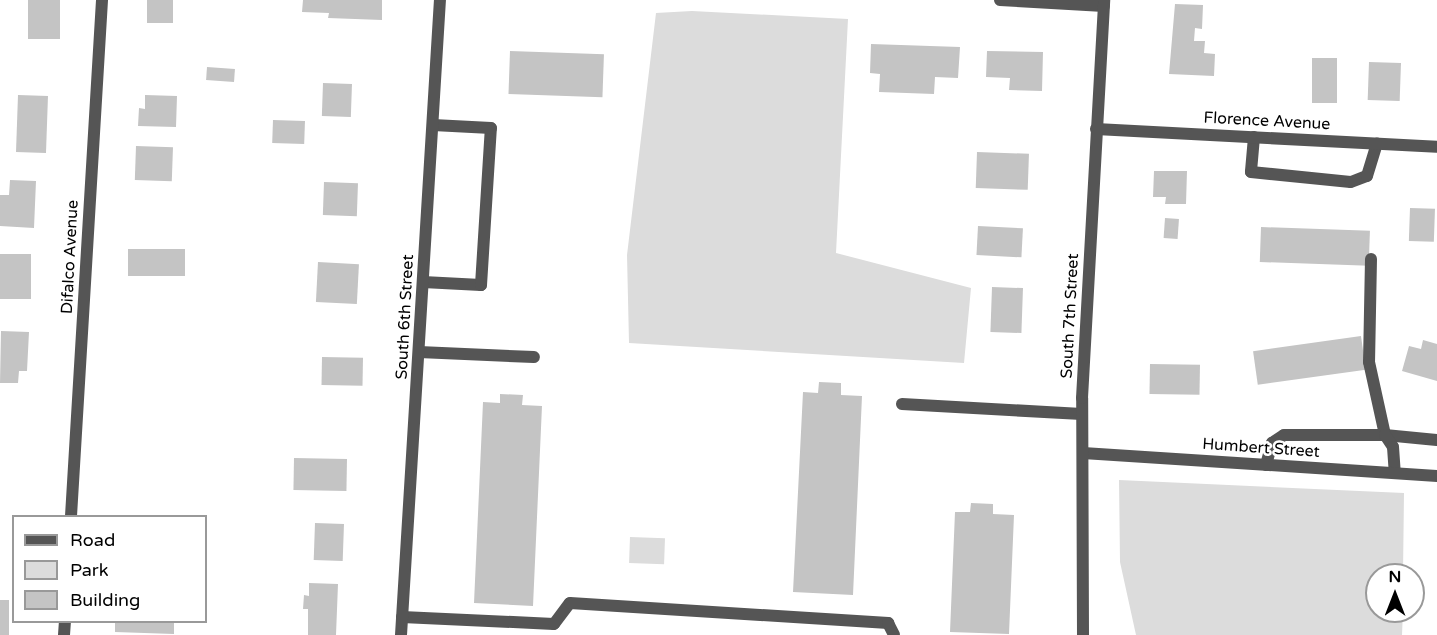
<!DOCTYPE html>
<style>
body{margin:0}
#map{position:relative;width:1437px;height:635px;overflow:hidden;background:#fff;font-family:"Varela Round",sans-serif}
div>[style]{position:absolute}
.green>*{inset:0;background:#dcdcdc;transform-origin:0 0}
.building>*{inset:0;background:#c4c4c4;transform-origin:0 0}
.service>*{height:12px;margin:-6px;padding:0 6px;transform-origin:6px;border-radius:6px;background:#555}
.minor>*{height:12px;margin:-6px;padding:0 6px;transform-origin:6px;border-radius:6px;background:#555}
span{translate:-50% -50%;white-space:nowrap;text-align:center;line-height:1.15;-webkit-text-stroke:5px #fff;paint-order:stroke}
.street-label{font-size:16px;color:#000}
.legend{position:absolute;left:12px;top:515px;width:195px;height:108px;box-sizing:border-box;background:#fff;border:2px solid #999;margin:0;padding:8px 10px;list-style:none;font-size:18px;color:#000}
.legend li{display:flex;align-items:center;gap:12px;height:30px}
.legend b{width:30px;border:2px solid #999}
.north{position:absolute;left:1365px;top:563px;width:60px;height:60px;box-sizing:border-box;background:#fff;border:2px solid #999;border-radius:50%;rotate:0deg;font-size:16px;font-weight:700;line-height:24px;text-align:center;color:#000}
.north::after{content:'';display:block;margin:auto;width:21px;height:27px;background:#000;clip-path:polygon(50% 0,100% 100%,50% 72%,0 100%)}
</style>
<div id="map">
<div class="green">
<i style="clip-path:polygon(692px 11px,848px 19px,836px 253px,971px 288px,964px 363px,629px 343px,627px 255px,656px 13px)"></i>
<i style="clip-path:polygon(1119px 480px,1404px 493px,1403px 575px,1377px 575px,1377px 611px,1403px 611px,1402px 635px,1136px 635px,1120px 562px)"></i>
<i style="left:630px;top:537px;width:35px;height:26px;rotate:2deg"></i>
</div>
<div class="building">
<i style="left:28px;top:0;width:32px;height:39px"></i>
<i style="left:147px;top:0;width:26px;height:23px"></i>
<i style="clip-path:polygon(303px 0,382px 0,382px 20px,328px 18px,329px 13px,302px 12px)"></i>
<i style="clip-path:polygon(1175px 4px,1203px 5px,1202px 29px,1195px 28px,1194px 41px,1205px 41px,1204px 53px,1215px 54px,1214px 76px,1169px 74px)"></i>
<i style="clip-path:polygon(871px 44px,960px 47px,958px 78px,935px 77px,934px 94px,879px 92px,880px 74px,870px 73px)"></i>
<i style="left:510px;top:51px;width:94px;height:43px;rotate:2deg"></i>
<i style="clip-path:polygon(987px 51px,1043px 52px,1042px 91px,1009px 90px,1010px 78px,986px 77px)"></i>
<i style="left:1312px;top:58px;width:25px;height:45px"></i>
<i style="left:1369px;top:62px;width:32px;height:38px;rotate:2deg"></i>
<i style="left:207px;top:67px;width:28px;height:13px;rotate:4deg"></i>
<i style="left:323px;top:83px;width:29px;height:33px;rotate:2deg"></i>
<i style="left:18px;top:95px;width:30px;height:57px;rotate:2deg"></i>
<i style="clip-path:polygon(145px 95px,177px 96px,176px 127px,138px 126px,139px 108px,145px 109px)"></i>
<i style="left:273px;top:120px;width:32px;height:23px;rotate:2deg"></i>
<i style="left:136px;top:146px;width:37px;height:34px;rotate:2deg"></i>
<i style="left:977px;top:152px;width:52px;height:36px;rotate:2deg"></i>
<i style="clip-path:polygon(1154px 171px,1187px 171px,1186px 204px,1165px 204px,1166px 197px,1153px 197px)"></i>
<i style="clip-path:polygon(10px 180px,36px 181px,34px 228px,0 226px,0 195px,9px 195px)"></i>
<i style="left:324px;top:182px;width:34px;height:33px;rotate:2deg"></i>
<i style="left:1410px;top:208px;width:25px;height:33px;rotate:2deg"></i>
<i style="left:1165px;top:218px;width:14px;height:20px;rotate:4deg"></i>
<i style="left:978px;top:226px;width:45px;height:29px;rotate:3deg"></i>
<i style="left:1261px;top:227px;width:109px;height:35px;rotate:2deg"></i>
<i style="left:185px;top:249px;width:27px;height:57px;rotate:90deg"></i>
<i style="left:0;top:254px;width:31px;height:45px"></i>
<i style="left:318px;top:262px;width:41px;height:40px;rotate:3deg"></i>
<i style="left:992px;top:287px;width:31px;height:45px;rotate:2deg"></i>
<i style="clip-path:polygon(1px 331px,29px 332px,27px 371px,19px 371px,18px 383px,0 383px)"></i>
<i style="left:1361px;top:336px;width:34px;height:109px;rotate:82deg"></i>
<i style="clip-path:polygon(1423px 340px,1437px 344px,1437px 381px,1402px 371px,1409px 346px,1421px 349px)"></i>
<i style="left:322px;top:357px;width:41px;height:28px;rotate:1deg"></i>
<i style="left:1150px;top:364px;width:50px;height:30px;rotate:1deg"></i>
<i style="clip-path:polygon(819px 382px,841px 383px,841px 395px,862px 396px,853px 595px,793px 592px,803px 392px,818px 393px)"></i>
<i style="clip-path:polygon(500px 394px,523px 395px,522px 405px,542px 406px,533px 606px,474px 603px,483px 402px,500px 403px)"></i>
<i style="left:294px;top:458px;width:53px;height:32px;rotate:1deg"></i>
<i style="clip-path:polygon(971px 503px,993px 504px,993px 514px,1014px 515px,1009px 634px,950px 632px,955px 512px,970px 512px)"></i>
<i style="left:315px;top:523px;width:29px;height:37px;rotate:2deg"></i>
<i style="clip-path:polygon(309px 583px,338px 584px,336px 635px,308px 635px,308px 609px,303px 609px,304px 595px,309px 596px)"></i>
<i style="left:0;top:600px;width:9px;height:35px"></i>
<i style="clip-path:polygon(115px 622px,174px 622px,174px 634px,115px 632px)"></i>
</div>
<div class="service">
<i style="left:1254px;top:137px;width:35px;rotate:95deg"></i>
<i style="left:1251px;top:172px;width:100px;rotate:5.7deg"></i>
<i style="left:1351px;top:182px;width:17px;rotate:-21deg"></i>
<i style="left:1367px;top:176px;width:34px;rotate:-73deg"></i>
<i style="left:1371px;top:259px;width:103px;rotate:91.1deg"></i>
<i style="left:1369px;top:362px;width:75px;rotate:77.6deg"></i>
<i style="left:1385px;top:435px;width:52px;rotate:5.5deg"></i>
<i style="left:423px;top:282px;width:58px;rotate:3deg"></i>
<i style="left:481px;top:285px;width:157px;rotate:-86.4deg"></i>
<i style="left:491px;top:128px;width:58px;rotate:-177deg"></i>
<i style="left:419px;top:352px;width:115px;rotate:2.5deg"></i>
<i style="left:902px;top:404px;width:180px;rotate:3.2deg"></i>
<i style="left:1266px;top:465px;width:23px;rotate:-75deg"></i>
<i style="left:1272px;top:443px;width:14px;rotate:-34deg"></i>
<i style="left:1284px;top:435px;width:101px"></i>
<i style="left:1385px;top:435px;width:14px;rotate:56deg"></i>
<i style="left:1393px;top:447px;width:26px;rotate:86deg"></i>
<i style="left:402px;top:617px;width:152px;rotate:2.6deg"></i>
<i style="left:554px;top:624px;width:26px;rotate:-53deg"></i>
<i style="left:570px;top:603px;width:319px;rotate:3.6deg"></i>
<i style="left:888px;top:623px;width:13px;rotate:63deg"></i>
</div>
<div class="minor">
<i style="left:1000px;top:0;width:104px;rotate:3.3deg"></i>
<i style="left:1096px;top:129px;width:341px;rotate:3deg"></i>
<i style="left:1083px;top:453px;width:355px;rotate:3.7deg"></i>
<i style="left:71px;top:516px;width:517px;rotate:-86.56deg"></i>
<i style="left:64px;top:635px;width:13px;rotate:-86deg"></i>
<i style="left:401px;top:635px;width:636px;rotate:-86.49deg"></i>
<i style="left:1083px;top:635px;width:237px;rotate:-90.2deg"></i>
<i style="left:1082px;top:398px;width:399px;rotate:-86.8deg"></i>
</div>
<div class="street-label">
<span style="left:1267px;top:121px;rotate:3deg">Florence Avenue</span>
<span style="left:70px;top:257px;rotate:-87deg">Difalco Avenue</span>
<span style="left:1070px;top:316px;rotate:-87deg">South 7th Street</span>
<span style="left:405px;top:317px;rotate:-87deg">South 6th Street</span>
<span style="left:1261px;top:448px;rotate:4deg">Humbert Street</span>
</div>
<ul class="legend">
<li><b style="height:8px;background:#555"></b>Road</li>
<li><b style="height:16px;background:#dcdcdc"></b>Park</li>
<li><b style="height:16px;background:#c4c4c4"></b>Building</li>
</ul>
<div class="north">N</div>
</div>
